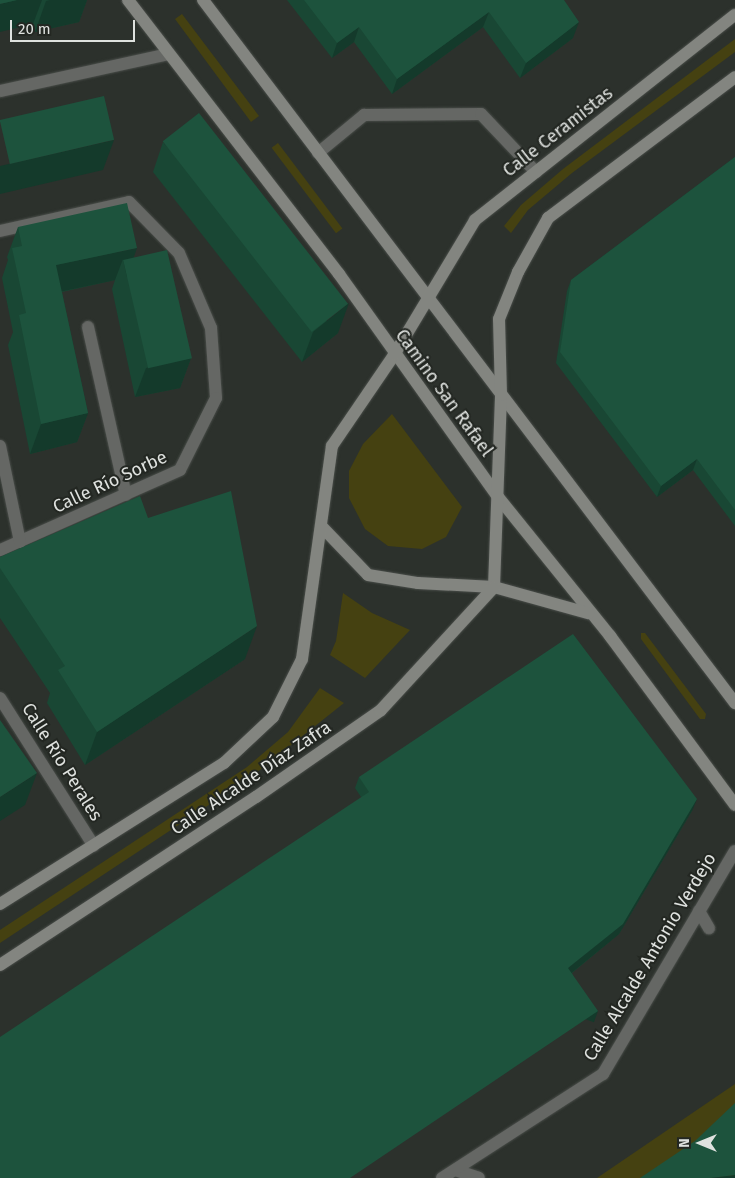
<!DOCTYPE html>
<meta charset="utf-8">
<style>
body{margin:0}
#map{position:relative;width:735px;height:1178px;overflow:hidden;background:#2c312c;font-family:"Fira Sans",sans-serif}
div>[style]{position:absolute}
.green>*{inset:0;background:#454111;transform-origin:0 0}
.roads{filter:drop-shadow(0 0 1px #494d49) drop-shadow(0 0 1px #494d49)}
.lane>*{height:12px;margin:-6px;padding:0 6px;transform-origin:6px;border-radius:6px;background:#656764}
.street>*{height:12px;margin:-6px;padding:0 6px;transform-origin:6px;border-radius:6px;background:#656764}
.secondary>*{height:12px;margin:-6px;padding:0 6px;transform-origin:6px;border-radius:6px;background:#838580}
.wall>*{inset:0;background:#194734}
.shaded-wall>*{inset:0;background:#143a2b;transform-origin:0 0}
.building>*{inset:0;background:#1d533d;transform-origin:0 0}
span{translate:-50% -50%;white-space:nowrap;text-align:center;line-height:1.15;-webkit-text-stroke:4px #232722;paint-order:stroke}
.street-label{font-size:18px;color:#dfe2df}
.north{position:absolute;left:675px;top:1118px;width:50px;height:50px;-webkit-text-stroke:4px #232722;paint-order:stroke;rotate:270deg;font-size:14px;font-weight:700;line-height:20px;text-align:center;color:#dfe2df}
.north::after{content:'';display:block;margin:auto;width:18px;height:22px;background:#dfe2df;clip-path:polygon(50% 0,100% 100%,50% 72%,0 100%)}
.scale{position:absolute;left:10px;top:20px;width:125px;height:22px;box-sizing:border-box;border:2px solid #dfe2df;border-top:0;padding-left:6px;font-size:15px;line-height:18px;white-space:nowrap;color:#dfe2df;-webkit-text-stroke:4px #232722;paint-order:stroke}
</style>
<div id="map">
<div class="green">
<i style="clip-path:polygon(182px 14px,259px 116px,251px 122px,175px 19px)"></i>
<i style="clip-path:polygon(735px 39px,735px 52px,572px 173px,528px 210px,511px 233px,504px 226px,521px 205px,563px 169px)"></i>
<i style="left:278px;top:143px;width:107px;height:8px;rotate:53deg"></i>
<i style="clip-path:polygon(392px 414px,462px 507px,446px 537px,422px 549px,388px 546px,365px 529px,349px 498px,349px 471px,363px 444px)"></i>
<i style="clip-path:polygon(343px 593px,372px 613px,410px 630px,365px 678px,330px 655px,336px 641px)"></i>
<i style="clip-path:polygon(641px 633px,645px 633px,706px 714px,705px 719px,700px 719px,641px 639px)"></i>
<i style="clip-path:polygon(320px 688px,344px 703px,251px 777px,0 943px,0 930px,247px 767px,288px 732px)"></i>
<i style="clip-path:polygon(735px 1084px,735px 1178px,597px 1178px)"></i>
</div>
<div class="roads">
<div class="lane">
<i style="left:318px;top:153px;width:60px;rotate:-39.6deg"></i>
<i style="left:364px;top:115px;width:117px;rotate:-0.5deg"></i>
<i style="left:481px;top:114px;width:80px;rotate:46.5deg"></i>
<i style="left:88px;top:327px;width:172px;rotate:77.3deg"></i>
<i style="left:699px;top:911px;width:20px;rotate:60deg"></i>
<i style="left:455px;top:1170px;width:25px;rotate:18deg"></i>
<i style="left:442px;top:1178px;width:192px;rotate:-32.9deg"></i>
<i style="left:603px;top:1074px;width:259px;rotate:-59.4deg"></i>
</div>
<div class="street">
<i style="left:0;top:91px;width:172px;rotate:-12.4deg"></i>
<i style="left:0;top:231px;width:132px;rotate:-12.7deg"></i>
<i style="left:129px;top:202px;width:71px;rotate:45.6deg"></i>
<i style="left:179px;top:253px;width:82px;rotate:66.9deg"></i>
<i style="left:211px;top:328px;width:70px;rotate:85.9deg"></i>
<i style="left:216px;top:398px;width:80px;rotate:116.6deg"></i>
<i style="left:180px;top:470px;width:197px;rotate:156deg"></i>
<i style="left:0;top:446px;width:98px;rotate:78.2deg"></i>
<i style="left:0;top:698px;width:175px;rotate:57.6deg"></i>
</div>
<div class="secondary">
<i style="left:128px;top:0;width:346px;rotate:52.4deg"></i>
<i style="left:339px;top:274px;width:274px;rotate:54.5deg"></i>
<i style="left:498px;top:497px;width:179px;rotate:51.1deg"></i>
<i style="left:610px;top:636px;width:210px;rotate:53.5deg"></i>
<i style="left:203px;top:0;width:882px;rotate:52.88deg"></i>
<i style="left:323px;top:528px;width:65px;rotate:46.2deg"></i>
<i style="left:368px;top:575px;width:51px;rotate:9.1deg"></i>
<i style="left:418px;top:583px;width:76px;rotate:3deg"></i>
<i style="left:494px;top:587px;width:98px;rotate:15.5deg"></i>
<i style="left:494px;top:587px;width:192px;rotate:-87.9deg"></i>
<i style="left:501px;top:395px;width:76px;rotate:-91.5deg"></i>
<i style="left:499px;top:319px;width:51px;rotate:-68deg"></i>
<i style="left:518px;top:272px;width:62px;rotate:-60.9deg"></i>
<i style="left:548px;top:218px;width:234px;rotate:-37deg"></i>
<i style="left:0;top:904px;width:265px;rotate:-32.2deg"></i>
<i style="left:224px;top:763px;width:67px;rotate:-43.2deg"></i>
<i style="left:273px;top:717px;width:65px;rotate:-63.4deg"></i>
<i style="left:302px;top:659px;width:215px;rotate:-82deg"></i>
<i style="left:332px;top:446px;width:110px;rotate:-55.7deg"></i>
<i style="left:394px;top:355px;width:157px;rotate:-59deg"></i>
<i style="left:475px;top:220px;width:331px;rotate:-38.3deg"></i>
<i style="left:0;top:965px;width:306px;rotate:-33.3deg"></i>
<i style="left:256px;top:797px;width:152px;rotate:-34.8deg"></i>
<i style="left:381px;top:710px;width:167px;rotate:-47.4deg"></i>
</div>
</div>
<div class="wall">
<i style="clip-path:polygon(0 0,87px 0,79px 22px,35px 32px,33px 24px)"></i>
<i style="clip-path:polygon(287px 0,564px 0,573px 38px,520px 78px,483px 27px,392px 94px,354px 42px,332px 58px)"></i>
<i style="clip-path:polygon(163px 142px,338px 333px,302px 362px,153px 172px)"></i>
<i style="clip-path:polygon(735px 157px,735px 526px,693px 470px,657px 497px,556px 363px,567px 291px,571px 280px)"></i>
<i style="clip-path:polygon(18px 227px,134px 257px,191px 358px,180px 388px,135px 397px,112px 289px,115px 280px,62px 292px,88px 413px,77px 442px,30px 454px,8px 345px,13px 332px,2px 278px,8px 260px,7px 257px)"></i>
<i style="clip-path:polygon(148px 518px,245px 659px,85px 765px,47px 703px,50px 693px,0 618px,0 557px)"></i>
<i style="clip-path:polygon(359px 777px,693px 809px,619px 934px,572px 973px,594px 1022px,361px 797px,355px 788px)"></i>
</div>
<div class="shaded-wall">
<i style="clip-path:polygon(17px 0,42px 0,33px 24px,0 32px,0 4px)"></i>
<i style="clip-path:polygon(50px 0,87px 0,79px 22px,35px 32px,46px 1px)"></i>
<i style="clip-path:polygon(489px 12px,483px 27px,392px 94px,397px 79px)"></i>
<i style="clip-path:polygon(579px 22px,573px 38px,520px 78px,526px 63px)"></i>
<i style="clip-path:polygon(359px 27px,354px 42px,332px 58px,337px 43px)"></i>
<i style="clip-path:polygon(114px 140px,103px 170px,0 194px,0 166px)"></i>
<i style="clip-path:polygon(137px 248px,127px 277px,123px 259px,115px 280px,45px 295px,56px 265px)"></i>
<i style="clip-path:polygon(349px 303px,338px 333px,302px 362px,313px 332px)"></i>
<i style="clip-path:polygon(191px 358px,180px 388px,135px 397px,146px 368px)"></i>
<i style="clip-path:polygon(88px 413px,77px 442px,30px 454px,41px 424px)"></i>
<i style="clip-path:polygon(697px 459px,693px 470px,657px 497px,661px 486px)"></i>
<i style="clip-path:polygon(257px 626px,245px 659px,85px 765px,97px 732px)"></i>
<i style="clip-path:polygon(37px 773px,25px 805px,0 821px,0 797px)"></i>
<i style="clip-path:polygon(697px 799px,693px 809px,619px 934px,564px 979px,568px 968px)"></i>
<i style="left:598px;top:1011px;width:12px;height:299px;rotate:110deg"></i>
<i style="clip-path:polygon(735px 1175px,735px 1178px,710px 1178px,713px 1177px)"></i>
</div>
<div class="building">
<i style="clip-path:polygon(0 0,17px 0,0 4px)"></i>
<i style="clip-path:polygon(304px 0,564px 0,579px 22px,526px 63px,489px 12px,397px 79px,359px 27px,337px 43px)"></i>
<i style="left:104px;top:96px;width:45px;height:107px;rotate:77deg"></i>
<i style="left:199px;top:113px;width:242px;height:46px;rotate:52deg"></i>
<i style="clip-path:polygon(735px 157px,735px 510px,697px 459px,661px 486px,560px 352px,571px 280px)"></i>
<i style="clip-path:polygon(127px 203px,137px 248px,56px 265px,88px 413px,41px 424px,19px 315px,26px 313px,12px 248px,22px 246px,18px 227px)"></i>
<i style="left:167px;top:250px;width:111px;height:45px;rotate:77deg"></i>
<i style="clip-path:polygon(231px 491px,257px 626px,97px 732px,58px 670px,65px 666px,0 568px,0 557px,140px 496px,148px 518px)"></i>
<i style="clip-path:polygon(573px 634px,697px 799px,623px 924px,568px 968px,598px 1011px,350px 1178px,0 1178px,0 1037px,369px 792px,359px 777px)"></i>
<i style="clip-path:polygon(0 720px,37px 773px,0 797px)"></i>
<i style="clip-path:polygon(735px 1103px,735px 1175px,710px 1178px,640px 1178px,695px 1141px)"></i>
</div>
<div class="street-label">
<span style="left:558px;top:132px;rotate:-38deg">Calle Ceramistas</span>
<span style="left:444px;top:393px;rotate:54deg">Camino San Rafael</span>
<span style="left:110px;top:482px;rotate:-25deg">Calle Río Sorbe</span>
<span style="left:62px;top:762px;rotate:58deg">Calle Río Perales</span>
<span style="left:251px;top:778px;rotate:-34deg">Calle Alcalde Díaz Zafra</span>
<span style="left:650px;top:957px;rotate:-59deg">Calle Alcalde Antonio Verdejo</span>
</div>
<div class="north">N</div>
<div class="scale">20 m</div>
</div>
